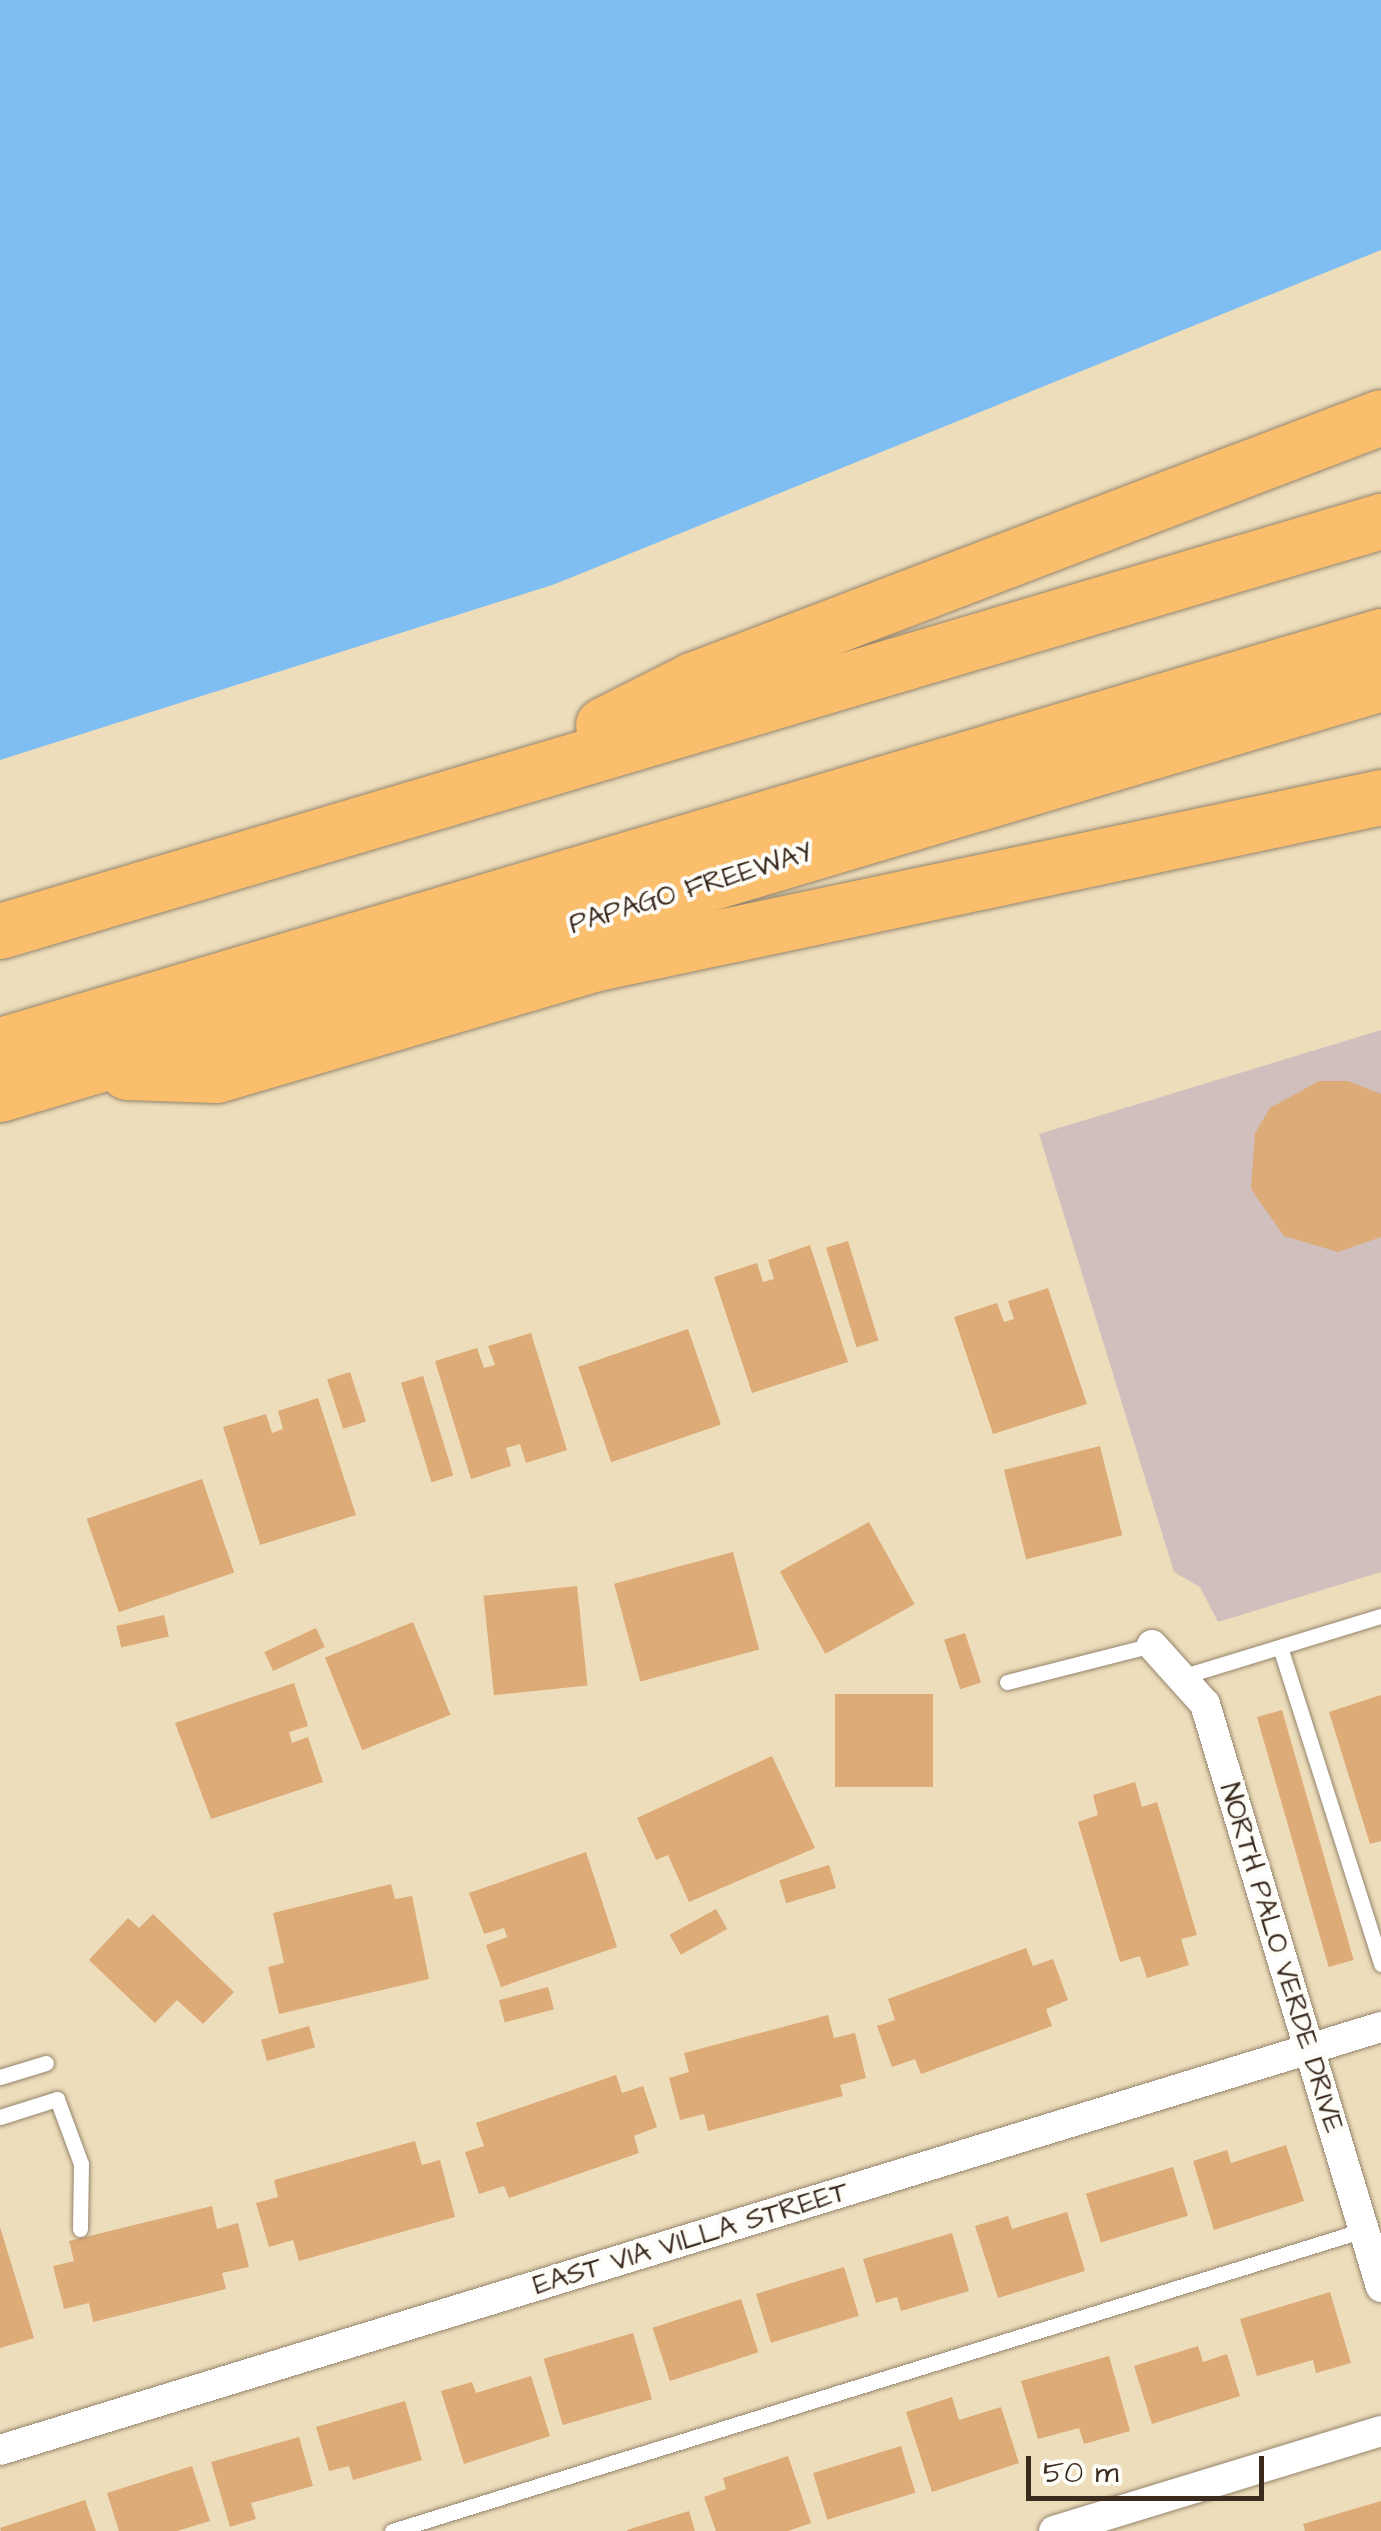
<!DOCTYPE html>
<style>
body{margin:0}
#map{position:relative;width:1381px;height:2531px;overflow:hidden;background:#edb;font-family:"Architects Daughter",sans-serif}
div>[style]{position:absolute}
.industrial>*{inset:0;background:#d1bfbe}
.water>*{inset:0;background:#7fbef3}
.building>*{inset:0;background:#dcab78;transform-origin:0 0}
.roads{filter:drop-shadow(0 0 2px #94846c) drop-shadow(0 0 2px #94846c)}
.lane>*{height:15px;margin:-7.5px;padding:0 7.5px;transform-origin:7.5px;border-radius:7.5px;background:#fff}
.street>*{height:30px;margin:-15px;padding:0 15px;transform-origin:15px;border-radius:15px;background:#fff}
.highway>*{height:55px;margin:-27.5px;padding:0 27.5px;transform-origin:27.5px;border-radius:27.5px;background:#fabe6d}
span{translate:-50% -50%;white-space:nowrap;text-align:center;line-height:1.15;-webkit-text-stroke:8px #fdfcf7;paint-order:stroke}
.street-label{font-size:28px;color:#3b2a1e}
.scale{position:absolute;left:1026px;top:2456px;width:238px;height:45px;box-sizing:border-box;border:5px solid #3b2a1e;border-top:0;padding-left:12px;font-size:30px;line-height:35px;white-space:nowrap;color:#3b2a1e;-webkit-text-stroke:8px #fdfcf7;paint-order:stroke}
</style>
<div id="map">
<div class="industrial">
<i style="clip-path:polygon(1381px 1030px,1381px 1572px,1218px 1622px,1200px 1587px,1174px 1572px,1039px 1134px)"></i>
</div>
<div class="water">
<i style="clip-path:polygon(0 0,1381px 0,1381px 250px,555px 584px,0 760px)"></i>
</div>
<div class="building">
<i style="clip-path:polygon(1319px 1081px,1348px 1081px,1381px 1094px,1381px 1237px,1338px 1252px,1284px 1236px,1251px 1189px,1255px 1133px,1270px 1108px)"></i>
<i style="left:848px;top:1241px;width:104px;height:23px;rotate:73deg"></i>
<i style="clip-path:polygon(810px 1245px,848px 1362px,752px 1393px,714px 1277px,757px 1263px,763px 1282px,774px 1279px,768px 1260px)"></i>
<i style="clip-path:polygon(1048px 1288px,1087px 1404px,993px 1434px,954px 1317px,997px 1303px,1004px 1322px,1014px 1319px,1008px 1301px)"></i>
<i style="left:688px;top:1329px;width:101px;height:116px;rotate:71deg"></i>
<i style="clip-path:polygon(531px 1333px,567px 1450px,526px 1463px,520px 1444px,506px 1448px,511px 1466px,471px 1479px,435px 1361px,477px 1348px,484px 1368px,495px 1365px,488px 1346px)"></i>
<i style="left:350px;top:1372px;width:52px;height:24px;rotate:72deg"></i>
<i style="left:423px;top:1376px;width:104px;height:23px;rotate:73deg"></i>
<i style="clip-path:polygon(318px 1398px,356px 1515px,260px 1545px,223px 1427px,266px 1414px,272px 1433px,283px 1429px,278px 1411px)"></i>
<i style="left:1100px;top:1446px;width:92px;height:99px;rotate:76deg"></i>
<i style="left:202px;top:1479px;width:99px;height:122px;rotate:71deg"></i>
<i style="left:869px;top:1522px;width:94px;height:102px;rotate:61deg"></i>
<i style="left:733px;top:1552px;width:101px;height:123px;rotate:75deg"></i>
<i style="left:577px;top:1586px;width:100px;height:94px;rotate:84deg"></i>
<i style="left:164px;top:1615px;width:22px;height:49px;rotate:77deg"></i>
<i style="left:413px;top:1622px;width:100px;height:95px;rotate:68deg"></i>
<i style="left:316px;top:1628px;width:21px;height:57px;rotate:65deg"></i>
<i style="left:965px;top:1633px;width:52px;height:22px;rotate:72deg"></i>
<i style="clip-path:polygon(294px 1683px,308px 1726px,289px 1732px,292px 1743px,308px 1737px,323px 1782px,211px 1819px,175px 1723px)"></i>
<i style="left:835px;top:1694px;width:98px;height:93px"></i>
<i style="clip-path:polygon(1381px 1695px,1381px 1841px,1370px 1844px,1329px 1712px)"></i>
<i style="left:1282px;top:1710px;width:260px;height:26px;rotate:74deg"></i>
<i style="clip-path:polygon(772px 1756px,815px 1848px,689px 1902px,668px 1855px,656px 1860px,637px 1818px)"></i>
<i style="clip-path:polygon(1135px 1782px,1142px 1807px,1157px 1802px,1197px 1935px,1181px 1939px,1189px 1965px,1147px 1978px,1140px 1956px,1120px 1962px,1078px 1822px,1098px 1815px,1093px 1795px)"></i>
<i style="clip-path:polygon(586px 1852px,617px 1947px,501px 1987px,486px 1945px,507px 1937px,504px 1928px,484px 1934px,469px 1893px)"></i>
<i style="left:829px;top:1865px;width:24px;height:52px;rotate:73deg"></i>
<i style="clip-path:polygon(391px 1884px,395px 1899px,412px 1896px,429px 1979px,279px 2014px,268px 1967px,284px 1963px,273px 1913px)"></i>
<i style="left:716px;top:1909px;width:23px;height:53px;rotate:61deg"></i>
<i style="clip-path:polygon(153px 1914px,234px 1992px,203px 2024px,177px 2000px,155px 2023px,89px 1960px,128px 1918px,139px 1928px)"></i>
<i style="clip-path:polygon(1026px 1948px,1033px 1966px,1053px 1959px,1068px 2000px,1046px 2009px,1052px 2026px,921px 2074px,915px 2059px,892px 2067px,877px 2026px,895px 2020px,888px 1999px)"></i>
<i style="left:548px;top:1987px;width:23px;height:51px;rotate:75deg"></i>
<i style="clip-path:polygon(828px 2015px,834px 2038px,855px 2033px,866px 2078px,840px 2085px,843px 2096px,708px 2131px,704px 2114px,680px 2120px,669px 2078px,689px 2072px,684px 2053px)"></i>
<i style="left:309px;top:2026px;width:22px;height:50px;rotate:74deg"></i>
<i style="clip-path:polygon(616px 2075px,622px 2093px,643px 2086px,657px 2127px,634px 2136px,639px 2153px,509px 2198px,504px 2186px,479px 2194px,465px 2152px,484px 2146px,476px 2123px)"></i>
<i style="clip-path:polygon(415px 2141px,422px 2165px,440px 2160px,455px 2217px,299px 2261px,293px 2240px,269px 2247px,256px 2203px,278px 2197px,274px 2180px)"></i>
<i style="clip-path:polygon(1286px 2145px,1304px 2201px,1214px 2230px,1193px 2161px,1227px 2150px,1231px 2163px)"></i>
<i style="left:1173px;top:2167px;width:51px;height:91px;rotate:73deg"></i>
<i style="clip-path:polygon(212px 2206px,217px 2229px,238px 2223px,249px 2267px,222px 2273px,226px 2289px,93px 2322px,89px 2303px,64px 2309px,53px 2266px,74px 2261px,69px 2241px)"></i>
<i style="clip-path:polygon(1067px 2212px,1085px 2271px,998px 2298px,975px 2226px,1008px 2216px,1012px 2229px)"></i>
<i style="clip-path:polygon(0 2227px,34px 2338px,0 2348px)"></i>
<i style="clip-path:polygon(952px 2233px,969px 2291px,901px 2311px,897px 2297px,876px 2303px,863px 2259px)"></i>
<i style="left:844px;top:2267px;width:51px;height:92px;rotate:73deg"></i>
<i style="clip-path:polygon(1330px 2292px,1351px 2363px,1316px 2373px,1313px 2360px,1257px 2376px,1240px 2319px)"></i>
<i style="left:741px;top:2299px;width:56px;height:93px;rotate:72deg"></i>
<i style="left:633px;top:2333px;width:69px;height:93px;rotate:74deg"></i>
<i style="clip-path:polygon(1198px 2346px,1203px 2362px,1227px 2354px,1240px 2396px,1152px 2424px,1134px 2366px)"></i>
<i style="clip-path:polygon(1109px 2356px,1130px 2431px,1084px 2444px,1079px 2428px,1038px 2439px,1021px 2381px)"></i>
<i style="clip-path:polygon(531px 2376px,550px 2436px,464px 2464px,441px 2391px,472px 2382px,476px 2393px)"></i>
<i style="clip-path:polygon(952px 2397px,959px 2420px,1001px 2407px,1019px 2463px,932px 2492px,906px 2412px)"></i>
<i style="clip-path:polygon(405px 2401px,422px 2460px,353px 2480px,349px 2466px,329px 2471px,316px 2427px)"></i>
<i style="clip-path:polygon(299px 2437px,313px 2486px,251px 2503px,256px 2519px,230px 2527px,211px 2462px)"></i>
<i style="left:901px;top:2446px;width:49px;height:92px;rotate:73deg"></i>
<i style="clip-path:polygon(788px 2456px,811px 2523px,788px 2531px,716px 2531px,704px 2497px,726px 2489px,723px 2478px)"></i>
<i style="clip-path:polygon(192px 2466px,210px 2521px,177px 2531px,119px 2531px,107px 2493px)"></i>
<i style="clip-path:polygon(85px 2500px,96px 2531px,1px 2531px,0 2528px)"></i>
<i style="clip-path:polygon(1381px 2501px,1381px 2531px,1305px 2531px,1303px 2524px)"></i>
<i style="clip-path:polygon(689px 2511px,695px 2531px,627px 2531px,627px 2530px)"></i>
</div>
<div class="roads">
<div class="lane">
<i style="left:1280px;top:1647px;width:333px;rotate:72.3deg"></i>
<i style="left:1181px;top:1677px;width:209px;rotate:-17deg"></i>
<i style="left:1007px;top:1682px;width:150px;rotate:-14.3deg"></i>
<i style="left:0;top:2077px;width:48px;rotate:-16.9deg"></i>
<i style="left:0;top:2117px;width:60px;rotate:-17.5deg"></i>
<i style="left:57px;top:2099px;width:69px;rotate:69.7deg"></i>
<i style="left:81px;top:2164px;width:65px;rotate:90.9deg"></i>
<i style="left:392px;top:2531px;width:1018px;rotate:-17.21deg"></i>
</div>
<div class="street">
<i style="left:1152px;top:1645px;width:79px;rotate:48.1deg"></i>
<i style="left:1205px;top:1704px;width:609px;rotate:73.2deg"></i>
<i style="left:0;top:2450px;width:1444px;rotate:-17.03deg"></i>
<i style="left:1054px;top:2531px;width:342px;rotate:-17deg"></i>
</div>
<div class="highway">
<i style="left:603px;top:725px;width:100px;rotate:-26.8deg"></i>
<i style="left:692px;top:680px;width:737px;rotate:-20.89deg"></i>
<i style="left:0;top:931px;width:1441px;rotate:-16.54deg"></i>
<i style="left:0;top:1045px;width:1440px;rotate:-16.5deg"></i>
<i style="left:127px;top:1072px;width:89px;rotate:1.9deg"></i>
<i style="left:216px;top:1075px;width:392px;rotate:-16.4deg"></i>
<i style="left:592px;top:964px;width:806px;rotate:-11.95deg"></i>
<i style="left:0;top:1094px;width:1441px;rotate:-16.57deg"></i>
</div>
</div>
<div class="street-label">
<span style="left:691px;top:889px;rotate:-17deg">PAPAGO FREEWAY</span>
<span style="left:1281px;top:1958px;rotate:73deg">NORTH PALO VERDE DRIVE</span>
<span style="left:691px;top:2239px;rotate:-17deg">EAST VIA VILLA STREET</span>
</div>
<div class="scale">50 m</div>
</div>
